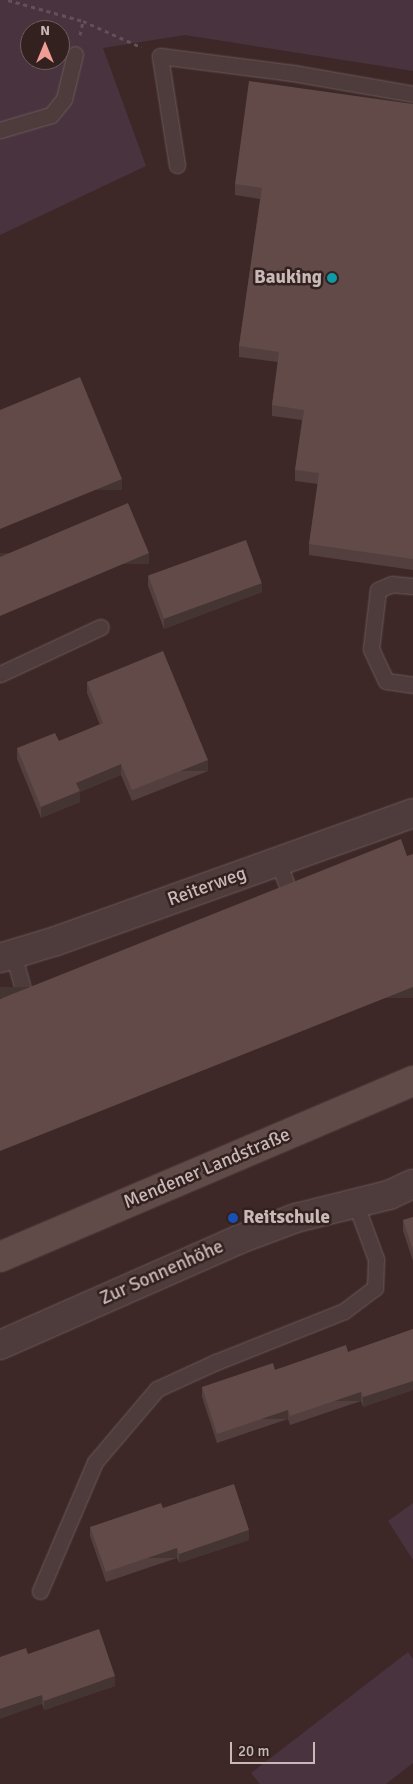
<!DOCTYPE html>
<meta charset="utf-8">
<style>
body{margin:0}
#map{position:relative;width:413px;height:1784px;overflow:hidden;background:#3d2827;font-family:Signika,sans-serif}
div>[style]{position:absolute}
.green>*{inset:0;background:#49333f}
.path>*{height:3px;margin-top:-1.5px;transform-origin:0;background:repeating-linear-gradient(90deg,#645058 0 4px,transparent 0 8px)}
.roads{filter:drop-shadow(0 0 1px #6b5a59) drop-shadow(0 0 1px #6b5a59)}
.service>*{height:15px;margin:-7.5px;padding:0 7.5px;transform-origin:7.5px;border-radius:7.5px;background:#4d3c3b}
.minor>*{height:28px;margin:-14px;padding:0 14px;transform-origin:14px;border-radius:14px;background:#4d3c3b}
.secondary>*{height:28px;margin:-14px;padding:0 14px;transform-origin:14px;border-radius:14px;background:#604b49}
.wall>*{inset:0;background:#53403e}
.shaded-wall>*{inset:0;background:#443432;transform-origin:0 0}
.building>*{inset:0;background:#614a48;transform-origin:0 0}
.dots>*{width:14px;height:14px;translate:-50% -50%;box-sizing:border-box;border:2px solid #32211f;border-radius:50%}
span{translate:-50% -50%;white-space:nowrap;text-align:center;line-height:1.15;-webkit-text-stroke:5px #32211f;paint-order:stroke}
.poi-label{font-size:19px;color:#c8b8b7;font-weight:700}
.right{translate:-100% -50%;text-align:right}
.left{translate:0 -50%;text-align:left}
.street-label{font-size:19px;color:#c8b8b7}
.north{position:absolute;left:20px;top:20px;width:50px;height:50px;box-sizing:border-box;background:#32211f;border:1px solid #6e5d5c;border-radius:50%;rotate:0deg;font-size:14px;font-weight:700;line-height:20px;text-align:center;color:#c8b8b7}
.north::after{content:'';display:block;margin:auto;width:18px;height:22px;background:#ef9d95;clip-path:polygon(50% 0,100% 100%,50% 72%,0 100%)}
.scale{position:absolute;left:230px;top:1742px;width:85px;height:22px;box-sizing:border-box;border:2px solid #c8b8b7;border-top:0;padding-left:6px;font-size:15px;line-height:18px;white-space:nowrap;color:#c8b8b7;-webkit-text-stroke:4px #32211f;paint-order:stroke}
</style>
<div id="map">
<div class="green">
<i style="clip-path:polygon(evenodd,0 0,413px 0,413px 71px,185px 35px,103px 48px,146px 166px,0 235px,0 0,30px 30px,60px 30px,60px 60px,30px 60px,30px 30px)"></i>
<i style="clip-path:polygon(413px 1503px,413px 1560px,388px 1521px)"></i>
<i style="clip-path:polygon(408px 1652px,413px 1659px,413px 1763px,386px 1784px,260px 1784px,251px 1773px)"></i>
</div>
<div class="path">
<i style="left:8px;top:0;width:78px;rotate:15.6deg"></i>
<i style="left:83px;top:21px;width:64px;rotate:24.1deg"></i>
<i style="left:80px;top:35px;width:14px;rotate:-78deg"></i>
</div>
<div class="roads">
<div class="service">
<i style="left:0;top:130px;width:53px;rotate:-16.4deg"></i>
<i style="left:51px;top:115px;width:21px;rotate:-51deg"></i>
<i style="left:64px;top:99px;width:46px;rotate:-76.3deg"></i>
<i style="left:177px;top:165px;width:110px;rotate:-98.9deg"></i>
<i style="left:160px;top:56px;width:134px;rotate:7.3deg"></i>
<i style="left:293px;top:73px;width:122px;rotate:9.9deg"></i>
<i style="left:413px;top:586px;width:21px;rotate:-175deg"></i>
<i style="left:392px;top:584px;width:15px;rotate:157deg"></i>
<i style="left:378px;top:590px;width:59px;rotate:96.8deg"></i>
<i style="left:371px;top:649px;width:35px;rotate:65deg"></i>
<i style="left:386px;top:681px;width:27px;rotate:8deg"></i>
<i style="left:0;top:674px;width:111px;rotate:-25deg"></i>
<i style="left:278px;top:862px;width:34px;rotate:69deg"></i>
<i style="left:13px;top:954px;width:47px;rotate:73.9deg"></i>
<i style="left:40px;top:1591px;width:140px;rotate:-66.9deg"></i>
<i style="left:95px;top:1462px;width:96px;rotate:-49.7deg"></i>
<i style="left:157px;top:1389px;width:65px;rotate:-24.6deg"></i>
<i style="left:216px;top:1362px;width:138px;rotate:-21.7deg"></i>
<i style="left:344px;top:1311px;width:39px;rotate:-37deg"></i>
<i style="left:375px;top:1288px;width:29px;rotate:-88deg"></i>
<i style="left:376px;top:1259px;width:58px;rotate:-110.3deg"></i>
</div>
<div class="minor">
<i style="left:0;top:958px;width:59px;rotate:-16.9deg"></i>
<i style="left:56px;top:941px;width:379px;rotate:-19.7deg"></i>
<i style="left:0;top:1345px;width:262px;rotate:-23.8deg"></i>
<i style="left:240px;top:1239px;width:60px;rotate:-20.6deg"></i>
<i style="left:296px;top:1218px;width:96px;rotate:-13.9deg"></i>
<i style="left:389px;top:1195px;width:26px;rotate:-25deg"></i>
</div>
<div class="secondary">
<i style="left:0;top:1257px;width:449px;rotate:-23.1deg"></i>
</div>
</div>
<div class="wall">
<i style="clip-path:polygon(413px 104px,413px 570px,309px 555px,309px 544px,318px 484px,295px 481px,295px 470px,302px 420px,272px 416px,272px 405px,278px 362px,239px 357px,239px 346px,260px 199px,235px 195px,235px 184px)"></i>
<i style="clip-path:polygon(148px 576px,262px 592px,164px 629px,148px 586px)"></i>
<i style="clip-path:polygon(87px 682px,208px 771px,132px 801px,121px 775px,80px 792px,80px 802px,41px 818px,17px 759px,17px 748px,59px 741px,100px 725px,87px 693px)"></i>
<i style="clip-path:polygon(413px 1217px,413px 1261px,403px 1231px,403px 1220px)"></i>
<i style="clip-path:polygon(413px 1329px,413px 1390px,363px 1407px,361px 1401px,290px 1425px,288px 1419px,217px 1443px,202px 1397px,202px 1387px,348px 1352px)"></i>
<i style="clip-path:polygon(163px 1508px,249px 1540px,179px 1563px,177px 1558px,106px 1582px,90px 1536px,90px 1527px)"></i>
<i style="clip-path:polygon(28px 1654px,115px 1686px,44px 1710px)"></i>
</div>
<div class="shaded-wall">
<i style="left:122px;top:479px;width:11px;height:132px;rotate:90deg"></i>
<i style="left:149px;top:553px;width:11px;height:162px;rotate:90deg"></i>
<i style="clip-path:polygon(262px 583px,262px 592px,164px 629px,164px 619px)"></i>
<i style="left:208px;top:760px;width:11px;height:82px;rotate:90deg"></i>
<i style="clip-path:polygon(121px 764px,121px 775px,80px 792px,80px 802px,41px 818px,41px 807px,76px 783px)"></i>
<i style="left:413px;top:987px;width:11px;height:444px;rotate:90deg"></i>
<i style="clip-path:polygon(413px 1381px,413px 1390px,363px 1407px,363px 1397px)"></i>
<i style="left:361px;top:1392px;width:9px;height:75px;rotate:90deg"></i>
<i style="left:288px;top:1410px;width:9px;height:75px;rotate:90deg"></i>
<i style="clip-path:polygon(249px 1530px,249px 1540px,179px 1563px,179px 1554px)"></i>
<i style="left:177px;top:1548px;width:10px;height:75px;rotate:90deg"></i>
<i style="clip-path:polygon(115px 1676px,115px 1686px,44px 1710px,44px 1701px)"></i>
<i style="clip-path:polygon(42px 1695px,42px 1704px,0 1719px,0 1709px)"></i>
</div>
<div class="building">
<i style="clip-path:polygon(249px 81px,413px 104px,413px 559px,309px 544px,319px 473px,295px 470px,304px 410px,272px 405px,279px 352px,239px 346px,262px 188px,235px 184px)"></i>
<i style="clip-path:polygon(80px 377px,122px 479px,0 529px,0 410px)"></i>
<i style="clip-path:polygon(128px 503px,149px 553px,0 616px,0 557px)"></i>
<i style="left:246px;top:540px;width:46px;height:104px;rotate:70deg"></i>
<i style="clip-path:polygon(163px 651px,208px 760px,132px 790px,121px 764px,76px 783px,80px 791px,41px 807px,17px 748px,55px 733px,59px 741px,103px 723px,87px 682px)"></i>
<i style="clip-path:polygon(401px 839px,407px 856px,413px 854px,413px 987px,0 1151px,0 999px)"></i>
<i style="clip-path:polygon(413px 1217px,413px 1250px,403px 1220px)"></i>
<i style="clip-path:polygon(413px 1329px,413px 1381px,363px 1397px,361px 1392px,290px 1416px,288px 1410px,217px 1434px,202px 1387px,273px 1363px,275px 1370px,346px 1345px,348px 1352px)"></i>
<i style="clip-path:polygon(234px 1484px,249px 1530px,179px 1554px,177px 1548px,106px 1572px,90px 1527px,161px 1503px,163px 1508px)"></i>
<i style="clip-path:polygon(99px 1629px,115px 1676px,44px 1701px,42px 1695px,0 1709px,0 1657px,26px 1648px,28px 1654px)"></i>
</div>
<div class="dots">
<i style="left:332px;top:278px;background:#0f9aa8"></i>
<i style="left:233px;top:1218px;background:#1a4fb4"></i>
</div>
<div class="poi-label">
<span class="right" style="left:322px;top:278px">Bauking</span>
<span class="left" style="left:243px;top:1218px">Reitschule</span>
</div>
<div class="street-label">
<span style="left:207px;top:887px;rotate:-20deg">Reiterweg</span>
<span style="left:207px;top:1169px;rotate:-23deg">Mendener Landstraße</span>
<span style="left:162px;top:1273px;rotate:-24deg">Zur Sonnenhöhe</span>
</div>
<div class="north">N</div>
<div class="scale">20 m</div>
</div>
